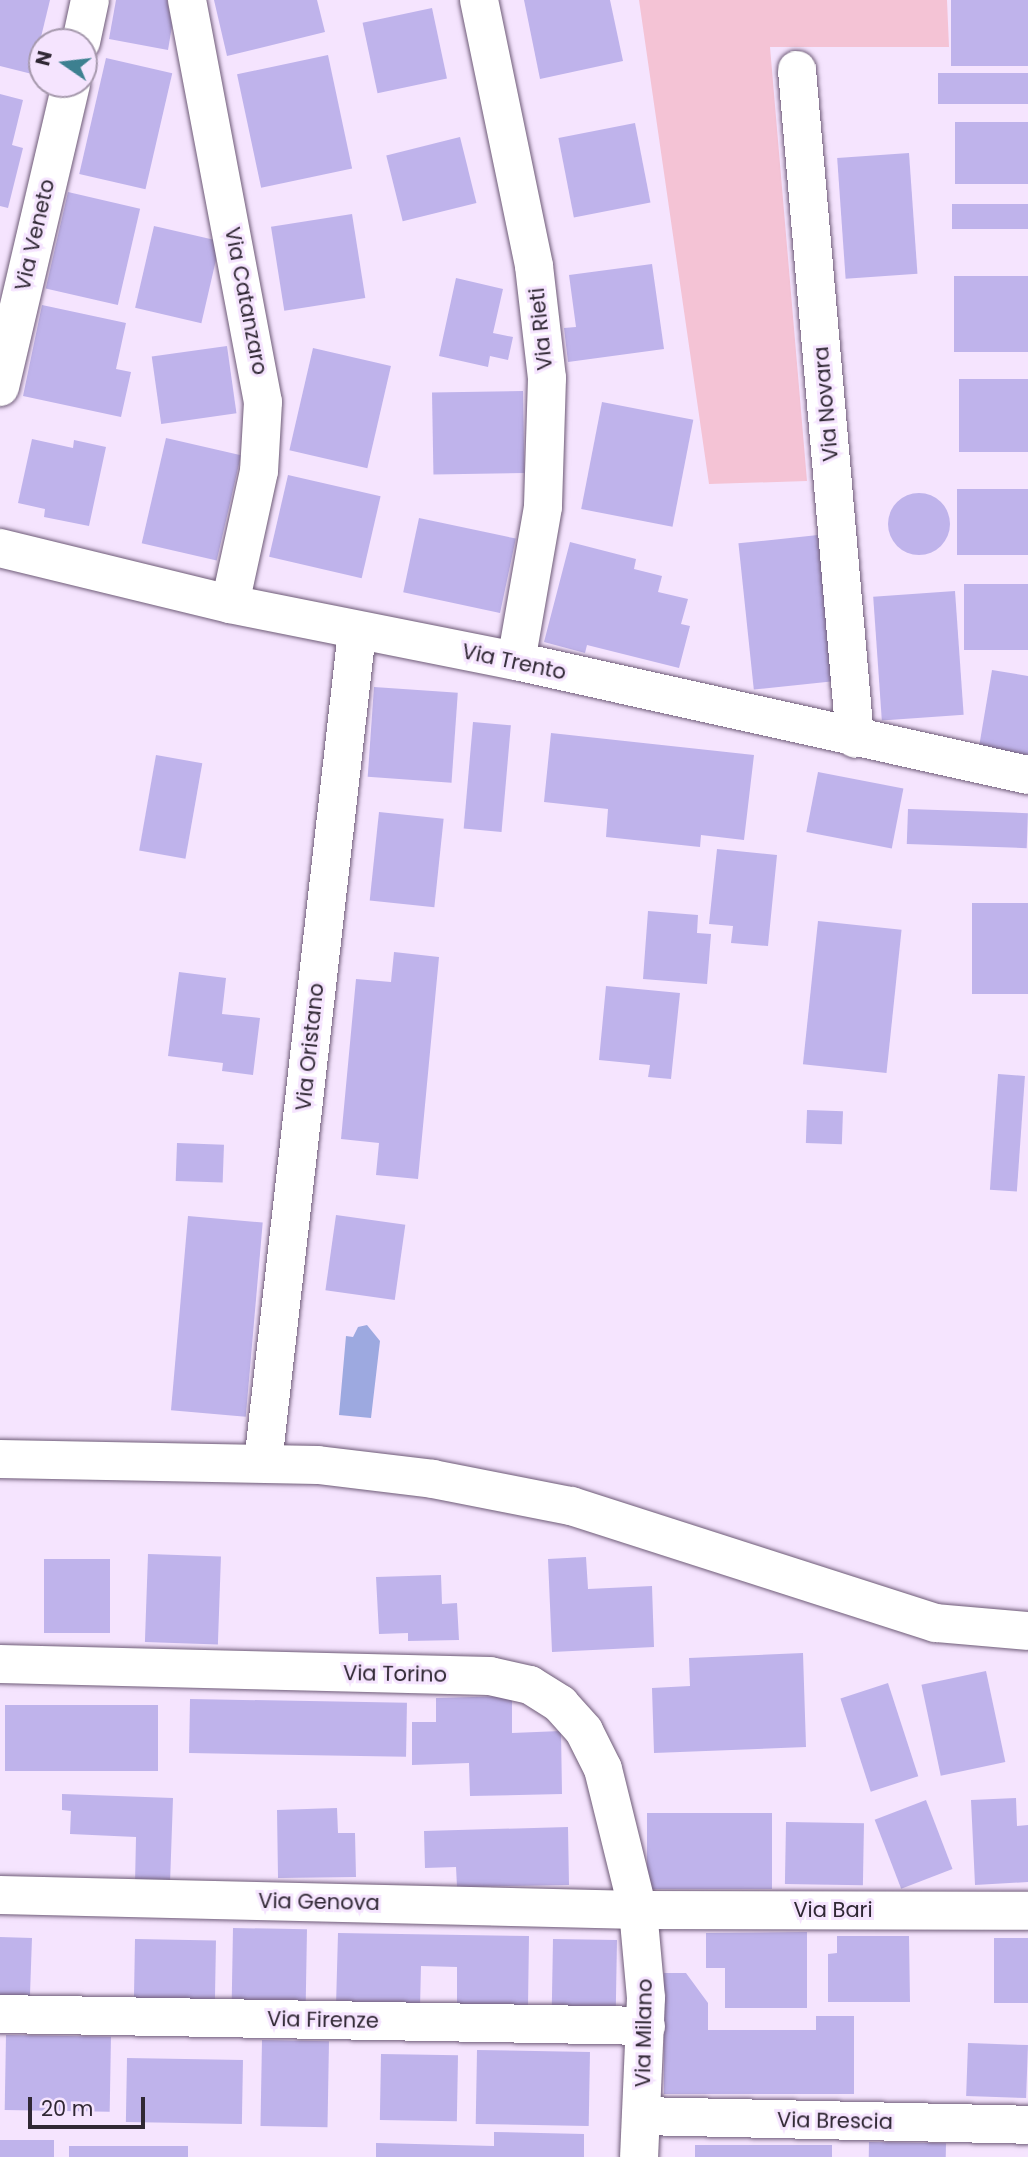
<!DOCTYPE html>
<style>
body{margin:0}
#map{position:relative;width:1028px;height:2157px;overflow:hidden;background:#f5e4fe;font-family:Poppins,sans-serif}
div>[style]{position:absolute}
.green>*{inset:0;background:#f4c3d5}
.water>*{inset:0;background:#9da9e0}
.building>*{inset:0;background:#bfb3eb;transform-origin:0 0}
.round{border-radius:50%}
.roads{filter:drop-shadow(0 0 2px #6e5b77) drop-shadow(0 0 2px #6e5b77)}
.minor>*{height:38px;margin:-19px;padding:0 19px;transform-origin:19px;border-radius:19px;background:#fff}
span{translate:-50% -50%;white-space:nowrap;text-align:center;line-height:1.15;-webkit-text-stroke:6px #f5e4fe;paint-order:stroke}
.street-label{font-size:21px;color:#302834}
.north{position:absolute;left:28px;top:28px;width:70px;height:70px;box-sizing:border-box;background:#f5e4fe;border:2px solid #a699ad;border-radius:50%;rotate:284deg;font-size:19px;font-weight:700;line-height:28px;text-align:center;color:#302834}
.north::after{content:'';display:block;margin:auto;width:24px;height:32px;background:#3d8090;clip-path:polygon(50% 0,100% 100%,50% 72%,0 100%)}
.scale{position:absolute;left:28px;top:2097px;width:117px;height:32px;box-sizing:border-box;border:4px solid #302834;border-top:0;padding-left:9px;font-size:21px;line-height:24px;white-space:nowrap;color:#302834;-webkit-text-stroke:5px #f5e4fe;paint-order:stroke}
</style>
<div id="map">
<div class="green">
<i style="clip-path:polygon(639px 0,947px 0,949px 47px,770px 47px,807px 481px,709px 484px)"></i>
</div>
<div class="water">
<i style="clip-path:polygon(367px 1325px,380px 1341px,371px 1418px,339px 1415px,346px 1336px,353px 1337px,358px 1327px)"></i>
</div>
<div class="building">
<i style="clip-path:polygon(0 0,50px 0,32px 74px,0 66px)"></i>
<i style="clip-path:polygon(116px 0,167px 0,172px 26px,168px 50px,109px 39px)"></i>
<i style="clip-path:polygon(214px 0,317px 0,325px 32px,227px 56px)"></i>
<i style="clip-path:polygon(524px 0,610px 0,623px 61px,540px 79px)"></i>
<i style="left:951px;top:0;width:77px;height:66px"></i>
<i style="left:432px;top:8px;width:72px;height:71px;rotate:78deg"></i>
<i style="left:328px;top:55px;width:116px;height:93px;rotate:78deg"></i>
<i style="left:106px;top:58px;width:68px;height:119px;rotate:13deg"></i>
<i style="left:1028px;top:73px;width:31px;height:90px;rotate:90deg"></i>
<i style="clip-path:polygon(0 94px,23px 100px,12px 145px,23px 148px,8px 208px,0 206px)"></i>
<i style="left:1028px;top:122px;width:62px;height:73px;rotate:90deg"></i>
<i style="left:635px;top:123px;width:81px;height:78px;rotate:79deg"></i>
<i style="left:460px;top:137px;width:68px;height:76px;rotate:76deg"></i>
<i style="left:909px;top:153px;width:121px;height:72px;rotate:86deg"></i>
<i style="left:68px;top:192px;width:74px;height:99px;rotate:13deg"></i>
<i style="left:1028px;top:204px;width:25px;height:76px;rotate:90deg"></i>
<i style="left:352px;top:214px;width:85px;height:82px;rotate:81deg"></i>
<i style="left:154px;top:226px;width:68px;height:84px;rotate:13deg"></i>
<i style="clip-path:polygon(652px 264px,664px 349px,568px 362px,564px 328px,576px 327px,569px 275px)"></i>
<i style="left:1028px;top:276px;width:76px;height:74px;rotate:90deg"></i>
<i style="clip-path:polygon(456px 278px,503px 289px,493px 333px,513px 337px,508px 360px,490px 356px,488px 367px,439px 356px)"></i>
<i style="clip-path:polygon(42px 305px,126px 323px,116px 369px,131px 372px,121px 417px,23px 396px)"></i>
<i style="left:227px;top:346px;width:68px;height:76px;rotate:82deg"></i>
<i style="left:313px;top:348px;width:80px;height:105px;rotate:13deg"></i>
<i style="left:1028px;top:379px;width:73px;height:69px;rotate:90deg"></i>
<i style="left:523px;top:391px;width:82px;height:91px;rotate:89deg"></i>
<i style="left:602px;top:402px;width:93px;height:109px;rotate:11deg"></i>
<i style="left:166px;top:438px;width:77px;height:108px;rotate:13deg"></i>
<i style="clip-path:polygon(32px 439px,73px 448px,74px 440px,106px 447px,89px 526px,44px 517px,45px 509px,18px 503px)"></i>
<i style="left:288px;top:475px;width:95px;height:84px;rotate:13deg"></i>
<i style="left:1028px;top:489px;width:66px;height:71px;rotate:90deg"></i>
<i class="round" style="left:888px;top:493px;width:62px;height:62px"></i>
<i style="left:419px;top:518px;width:99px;height:76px;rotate:12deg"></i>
<i style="left:818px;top:535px;width:147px;height:80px;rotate:84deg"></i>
<i style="clip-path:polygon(570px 542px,636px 559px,634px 569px,662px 576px,658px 592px,688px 599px,681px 624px,690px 626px,679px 668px,587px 645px,585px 653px,544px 642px)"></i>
<i style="left:1028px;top:584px;width:66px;height:64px;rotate:90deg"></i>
<i style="left:955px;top:591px;width:124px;height:82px;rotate:86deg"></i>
<i style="clip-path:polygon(992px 670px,1028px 676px,1028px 755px,979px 747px)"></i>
<i style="left:374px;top:687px;width:84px;height:90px;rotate:4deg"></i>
<i style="left:473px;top:722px;width:38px;height:107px;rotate:5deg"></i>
<i style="clip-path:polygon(551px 733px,754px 755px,744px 840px,701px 835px,700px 847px,606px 837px,608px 809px,544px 802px)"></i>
<i style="left:156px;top:755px;width:47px;height:97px;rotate:10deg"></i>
<i style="left:818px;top:772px;width:87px;height:61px;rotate:11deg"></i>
<i style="left:908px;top:809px;width:120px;height:35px;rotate:2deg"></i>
<i style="left:379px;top:812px;width:65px;height:89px;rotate:6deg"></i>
<i style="clip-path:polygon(717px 849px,777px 855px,768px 946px,731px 943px,733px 926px,709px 924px)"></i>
<i style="left:1028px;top:903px;width:91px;height:56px;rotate:90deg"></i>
<i style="clip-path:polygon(648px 911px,698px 915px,697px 933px,711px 934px,707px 984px,643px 979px)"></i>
<i style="left:818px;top:921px;width:84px;height:144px;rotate:6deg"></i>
<i style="clip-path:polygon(394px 952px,439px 957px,418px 1179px,376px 1175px,379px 1143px,341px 1139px,356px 979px,391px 982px)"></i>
<i style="clip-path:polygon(179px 972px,226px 978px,222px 1014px,260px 1018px,253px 1075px,222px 1071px,223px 1063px,168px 1056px)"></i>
<i style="clip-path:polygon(606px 986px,680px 993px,671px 1079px,648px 1077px,650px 1065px,599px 1060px)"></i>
<i style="left:998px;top:1074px;width:27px;height:116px;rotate:4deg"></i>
<i style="left:807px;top:1110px;width:36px;height:33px;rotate:2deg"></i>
<i style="left:177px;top:1143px;width:47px;height:38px;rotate:2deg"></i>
<i style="left:336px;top:1215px;width:70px;height:76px;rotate:8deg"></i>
<i style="left:188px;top:1216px;width:75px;height:195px;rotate:5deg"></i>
<i style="left:148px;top:1554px;width:73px;height:88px;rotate:2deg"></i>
<i style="clip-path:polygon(586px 1557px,588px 1589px,652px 1586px,654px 1647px,552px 1652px,548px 1559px)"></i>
<i style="left:44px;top:1559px;width:66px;height:74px"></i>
<i style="clip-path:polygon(441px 1575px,442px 1604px,457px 1603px,459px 1640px,408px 1641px,408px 1633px,379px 1634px,376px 1577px)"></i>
<i style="clip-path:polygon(803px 1653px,806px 1747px,654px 1753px,652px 1688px,690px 1686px,689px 1658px)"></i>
<i style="left:986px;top:1671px;width:93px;height:66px;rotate:78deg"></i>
<i style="left:888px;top:1683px;width:98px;height:50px;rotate:72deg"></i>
<i style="clip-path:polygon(512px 1696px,512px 1733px,561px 1731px,562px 1794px,470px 1796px,469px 1763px,412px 1765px,412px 1722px,436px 1722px,436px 1698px)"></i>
<i style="left:190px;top:1699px;width:217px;height:54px;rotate:1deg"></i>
<i style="left:5px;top:1705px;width:153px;height:66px"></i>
<i style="clip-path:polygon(62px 1794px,173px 1798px,170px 1884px,135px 1883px,136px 1837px,70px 1834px,71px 1811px,62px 1810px)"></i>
<i style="clip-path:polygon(1016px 1798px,1017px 1826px,1028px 1825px,1028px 1882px,975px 1885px,971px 1800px)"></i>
<i style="left:926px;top:1800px;width:74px;height:55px;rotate:69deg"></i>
<i style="clip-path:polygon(337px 1808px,338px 1833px,355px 1833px,356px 1877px,278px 1878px,277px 1810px)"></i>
<i style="left:647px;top:1813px;width:125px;height:76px"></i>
<i style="left:786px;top:1822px;width:78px;height:62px;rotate:1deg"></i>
<i style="clip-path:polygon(568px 1827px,569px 1885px,457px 1887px,456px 1867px,425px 1868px,424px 1831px)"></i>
<i style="left:233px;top:1928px;width:74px;height:77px;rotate:1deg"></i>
<i style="clip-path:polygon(807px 1932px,807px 2008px,725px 2008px,725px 1968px,706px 1968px,706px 1933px)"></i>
<i style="clip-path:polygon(338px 1933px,529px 1936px,528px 2006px,457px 2005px,457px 1967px,421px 1966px,420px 2008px,336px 2006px)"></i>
<i style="clip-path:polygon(837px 1936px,909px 1936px,910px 2002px,828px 2002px,828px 1954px,837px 1953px)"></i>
<i style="left:0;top:1937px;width:32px;height:58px;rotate:2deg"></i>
<i style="left:994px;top:1938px;width:34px;height:65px"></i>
<i style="left:135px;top:1939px;width:81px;height:63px;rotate:1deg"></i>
<i style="left:553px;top:1939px;width:64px;height:69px;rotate:1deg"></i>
<i style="clip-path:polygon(664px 1973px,686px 1973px,708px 2003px,708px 2030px,816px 2030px,816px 2016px,854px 2016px,854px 2094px,664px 2094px)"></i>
<i style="left:6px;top:2035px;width:105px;height:75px;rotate:1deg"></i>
<i style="left:262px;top:2040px;width:67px;height:86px;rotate:1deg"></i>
<i style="left:968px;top:2043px;width:60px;height:53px;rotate:2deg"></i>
<i style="left:477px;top:2050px;width:113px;height:74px;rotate:1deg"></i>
<i style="left:381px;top:2054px;width:77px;height:66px;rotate:1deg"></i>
<i style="left:127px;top:2058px;width:116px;height:64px;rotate:1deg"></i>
<i style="clip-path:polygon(494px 2132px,584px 2134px,584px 2157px,376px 2157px,376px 2143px,494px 2146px)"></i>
<i style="left:0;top:2140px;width:54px;height:17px"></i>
<i style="left:869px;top:2142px;width:77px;height:15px;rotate:1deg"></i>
<i style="left:832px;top:2145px;width:12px;height:137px;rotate:90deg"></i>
<i style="left:69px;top:2146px;width:119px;height:11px"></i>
</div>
<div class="roads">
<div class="minor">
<i style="left:187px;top:0;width:409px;rotate:79.3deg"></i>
<i style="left:263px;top:402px;width:69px;rotate:93.3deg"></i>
<i style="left:259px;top:471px;width:136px;rotate:102.3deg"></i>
<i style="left:479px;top:0;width:272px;rotate:78.3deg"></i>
<i style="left:534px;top:266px;width:113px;rotate:83.4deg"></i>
<i style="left:547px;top:378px;width:129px;rotate:91.8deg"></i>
<i style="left:543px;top:507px;width:156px;rotate:99.9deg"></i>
<i style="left:81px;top:42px;width:43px;rotate:-77.9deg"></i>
<i style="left:797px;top:70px;width:671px;rotate:85.04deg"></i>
<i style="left:0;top:387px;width:311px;rotate:-76.8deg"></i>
<i style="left:0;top:548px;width:237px;rotate:13.7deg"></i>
<i style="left:230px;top:604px;width:292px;rotate:11.3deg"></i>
<i style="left:516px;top:661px;width:525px;rotate:12.55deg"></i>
<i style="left:0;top:1459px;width:318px;rotate:1.1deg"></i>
<i style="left:318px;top:1465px;width:116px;rotate:6.9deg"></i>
<i style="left:433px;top:1479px;width:141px;rotate:11.1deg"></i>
<i style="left:571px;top:1506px;width:383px;rotate:17.8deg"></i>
<i style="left:936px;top:1623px;width:92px;rotate:5deg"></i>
<i style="left:263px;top:1463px;width:837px;rotate:-83.55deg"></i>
<i style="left:0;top:1664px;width:490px;rotate:1.4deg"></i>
<i style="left:490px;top:1676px;width:41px;rotate:12.7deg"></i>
<i style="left:530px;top:1685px;width:36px;rotate:32deg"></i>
<i style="left:560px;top:1704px;width:36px;rotate:48deg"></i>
<i style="left:584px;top:1731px;width:42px;rotate:63.4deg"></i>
<i style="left:603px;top:1769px;width:145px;rotate:76.1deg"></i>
<i style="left:638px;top:1910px;width:88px;rotate:84.8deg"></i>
<i style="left:646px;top:1998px;width:159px;rotate:92.5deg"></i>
<i style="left:0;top:1895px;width:638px;rotate:1.35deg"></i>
<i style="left:638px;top:1910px;width:390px;rotate:0.1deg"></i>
<i style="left:0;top:2014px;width:646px;rotate:1.06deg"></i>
<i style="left:641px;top:2116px;width:387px;rotate:1.3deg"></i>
</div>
</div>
<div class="street-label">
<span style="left:35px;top:235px;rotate:-77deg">Via Veneto</span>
<span style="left:246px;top:301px;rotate:79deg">Via Catanzaro</span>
<span style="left:541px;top:329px;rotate:-96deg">Via Rieti</span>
<span style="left:826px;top:404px;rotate:-95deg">Via Novara</span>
<span style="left:514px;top:662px;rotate:12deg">Via Trento</span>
<span style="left:310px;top:1047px;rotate:-84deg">Via Oristano</span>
<span style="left:395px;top:1674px;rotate:1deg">Via Torino</span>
<span style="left:319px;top:1902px;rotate:1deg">Via Genova</span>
<span style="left:833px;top:1910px">Via Bari</span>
<span style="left:323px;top:2020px;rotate:1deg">Via Firenze</span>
<span style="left:644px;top:2033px;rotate:-89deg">Via Milano</span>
<span style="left:835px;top:2121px;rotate:1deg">Via Brescia</span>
</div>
<div class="north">N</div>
<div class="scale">20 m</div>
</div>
